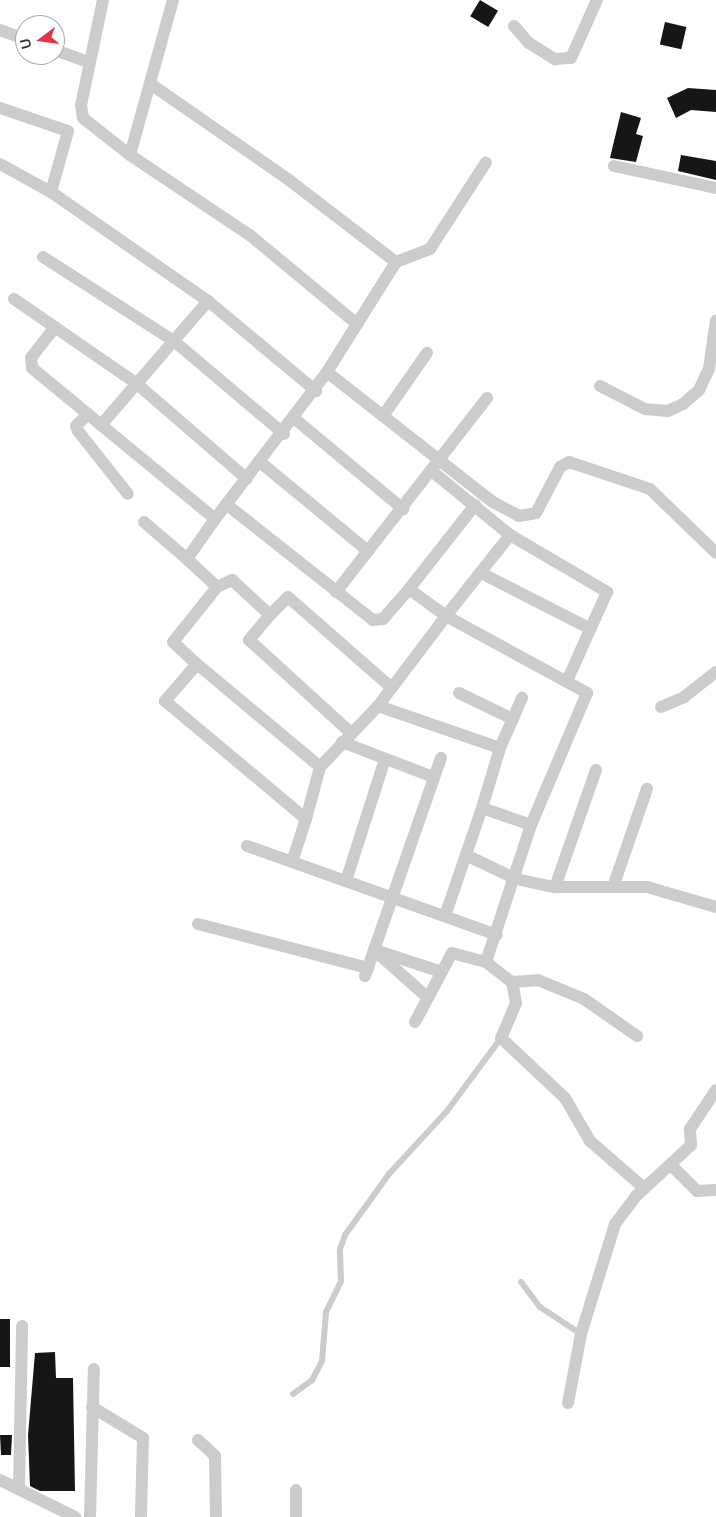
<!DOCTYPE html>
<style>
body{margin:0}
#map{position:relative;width:716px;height:1517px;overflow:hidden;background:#fff;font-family:"Nunito Sans",sans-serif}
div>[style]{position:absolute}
.building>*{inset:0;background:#161616;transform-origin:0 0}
.service>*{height:6px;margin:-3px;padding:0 3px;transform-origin:3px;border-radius:3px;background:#ccc}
.minor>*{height:12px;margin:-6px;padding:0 6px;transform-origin:6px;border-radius:6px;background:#ccc}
span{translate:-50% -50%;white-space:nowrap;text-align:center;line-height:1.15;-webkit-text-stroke:5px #fff;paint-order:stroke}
.north{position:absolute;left:15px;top:15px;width:50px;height:50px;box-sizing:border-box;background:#fff;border:1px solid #acacac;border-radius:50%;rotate:255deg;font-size:14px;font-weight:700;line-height:20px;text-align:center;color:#2f2f2f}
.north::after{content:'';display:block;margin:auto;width:18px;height:22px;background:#e3344b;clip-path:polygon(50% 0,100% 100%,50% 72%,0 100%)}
</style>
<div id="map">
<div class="building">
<i style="left:480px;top:0;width:21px;height:19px;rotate:31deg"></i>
<i style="left:665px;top:22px;width:22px;height:23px;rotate:13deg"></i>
<i style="clip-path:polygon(688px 88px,716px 90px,716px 112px,691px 110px,676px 118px,667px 98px)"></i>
<i style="clip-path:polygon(621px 112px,641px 118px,636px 134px,643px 136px,636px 162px,610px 158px)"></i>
<i style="clip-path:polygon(681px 155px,716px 161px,716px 180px,678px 171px)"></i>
<i style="left:0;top:1319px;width:10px;height:48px"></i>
<i style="clip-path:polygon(55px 1352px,56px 1378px,73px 1378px,75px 1491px,40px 1491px,30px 1486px,28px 1435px,35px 1353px)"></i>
<i style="clip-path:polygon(0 1435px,12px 1435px,11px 1455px,1px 1455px)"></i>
</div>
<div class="service">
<i style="left:521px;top:1282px;width:31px;rotate:53deg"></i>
<i style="left:540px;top:1307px;width:49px;rotate:33.4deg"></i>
<i style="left:293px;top:1394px;width:24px;rotate:-36deg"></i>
<i style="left:312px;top:1380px;width:21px;rotate:-62deg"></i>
<i style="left:322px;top:1361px;width:49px;rotate:-85.3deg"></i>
<i style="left:326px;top:1312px;width:34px;rotate:-64deg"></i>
<i style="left:341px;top:1281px;width:32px;rotate:-92deg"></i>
<i style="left:340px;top:1249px;width:15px;rotate:-70deg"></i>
<i style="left:345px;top:1235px;width:75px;rotate:-54.2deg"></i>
<i style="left:389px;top:1174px;width:86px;rotate:-47.4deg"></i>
<i style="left:447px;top:1111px;width:91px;rotate:-53.5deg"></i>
</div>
<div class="minor">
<i style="left:103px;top:0;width:107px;rotate:101.8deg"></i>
<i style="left:81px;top:105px;width:13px;rotate:81deg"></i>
<i style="left:83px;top:118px;width:60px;rotate:38.2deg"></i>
<i style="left:130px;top:155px;width:161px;rotate:-74.5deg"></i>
<i style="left:514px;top:26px;width:23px;rotate:49deg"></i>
<i style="left:529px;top:43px;width:31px;rotate:32deg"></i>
<i style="left:555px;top:59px;width:16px;rotate:-4deg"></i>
<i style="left:571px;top:58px;width:64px;rotate:-65.9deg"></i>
<i style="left:0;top:30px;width:27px;rotate:20deg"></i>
<i style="left:55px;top:50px;width:37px;rotate:20deg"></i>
<i style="left:152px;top:85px;width:167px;rotate:34.7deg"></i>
<i style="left:289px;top:180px;width:135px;rotate:37.5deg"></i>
<i style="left:0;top:108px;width:72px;rotate:18.7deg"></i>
<i style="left:130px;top:155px;width:146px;rotate:33.8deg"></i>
<i style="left:251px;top:236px;width:138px;rotate:39.7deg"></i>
<i style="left:357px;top:324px;width:57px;rotate:122deg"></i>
<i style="left:327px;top:372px;width:211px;rotate:38.1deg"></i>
<i style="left:493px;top:502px;width:30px;rotate:28deg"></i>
<i style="left:519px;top:516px;width:17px;rotate:-10deg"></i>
<i style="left:536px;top:513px;width:52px;rotate:-62.4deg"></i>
<i style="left:560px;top:467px;width:10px;rotate:-29deg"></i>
<i style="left:569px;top:462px;width:85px;rotate:18.4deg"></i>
<i style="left:650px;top:489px;width:92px;rotate:44.1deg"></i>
<i style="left:0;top:164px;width:58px;rotate:28.8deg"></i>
<i style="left:51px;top:192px;width:63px;rotate:-74.4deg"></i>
<i style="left:614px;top:166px;width:104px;rotate:12.2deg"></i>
<i style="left:51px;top:192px;width:191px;rotate:34.8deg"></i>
<i style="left:43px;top:257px;width:156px;rotate:32.7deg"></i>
<i style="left:174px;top:341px;width:144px;rotate:40.2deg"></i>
<i style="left:14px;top:299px;width:150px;rotate:34.6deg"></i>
<i style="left:137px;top:384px;width:145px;rotate:40.8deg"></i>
<i style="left:357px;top:324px;width:73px;rotate:-57.8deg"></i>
<i style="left:396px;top:262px;width:36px;rotate:-21deg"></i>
<i style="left:430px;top:249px;width:103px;rotate:-57.2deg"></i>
<i style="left:55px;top:327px;width:39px;rotate:128deg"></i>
<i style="left:31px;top:358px;width:10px;rotate:84deg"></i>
<i style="left:32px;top:368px;width:237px;rotate:39.5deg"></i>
<i style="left:215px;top:519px;width:185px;rotate:-52.7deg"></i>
<i style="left:600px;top:386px;width:51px;rotate:27.1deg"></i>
<i style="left:645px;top:409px;width:23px;rotate:5deg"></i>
<i style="left:668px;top:411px;width:17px;rotate:-25deg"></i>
<i style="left:683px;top:404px;width:21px;rotate:-41deg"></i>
<i style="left:699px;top:390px;width:23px;rotate:-65deg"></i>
<i style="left:709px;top:369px;width:49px;rotate:-81.9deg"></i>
<i style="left:88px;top:414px;width:17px;rotate:135deg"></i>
<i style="left:76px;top:426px;width:5px;rotate:68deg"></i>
<i style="left:78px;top:431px;width:80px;rotate:51.6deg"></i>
<i style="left:383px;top:416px;width:77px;rotate:-55.1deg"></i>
<i style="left:295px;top:419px;width:141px;rotate:39.8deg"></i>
<i style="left:101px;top:425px;width:164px;rotate:-49.2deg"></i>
<i style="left:208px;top:301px;width:141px;rotate:39.8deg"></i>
<i style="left:260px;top:462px;width:140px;rotate:39.5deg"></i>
<i style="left:226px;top:504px;width:187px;rotate:38.3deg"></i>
<i style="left:373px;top:620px;width:10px;rotate:-6deg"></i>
<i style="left:383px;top:619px;width:40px;rotate:-49deg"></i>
<i style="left:409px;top:589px;width:46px;rotate:36.1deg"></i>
<i style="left:446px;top:616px;width:103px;rotate:-51.7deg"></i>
<i style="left:510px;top:535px;width:99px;rotate:-140.7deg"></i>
<i style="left:215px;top:519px;width:49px;rotate:125deg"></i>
<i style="left:187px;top:559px;width:41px;rotate:43deg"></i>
<i style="left:217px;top:587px;width:70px;rotate:128.7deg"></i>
<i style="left:173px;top:642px;width:33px;rotate:43deg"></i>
<i style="left:197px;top:664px;width:49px;rotate:130.9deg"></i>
<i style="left:165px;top:701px;width:184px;rotate:39.9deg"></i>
<i style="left:306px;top:819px;width:54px;rotate:-74.9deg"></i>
<i style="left:320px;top:767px;width:84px;rotate:-46.4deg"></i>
<i style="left:378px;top:706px;width:113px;rotate:-52.9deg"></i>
<i style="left:446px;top:616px;width:161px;rotate:28.6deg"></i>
<i style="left:587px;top:693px;width:143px;rotate:113deg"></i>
<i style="left:531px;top:825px;width:144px;rotate:108.2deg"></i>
<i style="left:486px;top:962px;width:33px;rotate:38deg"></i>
<i style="left:512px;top:982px;width:21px;rotate:79deg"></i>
<i style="left:516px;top:1003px;width:38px;rotate:113deg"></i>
<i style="left:501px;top:1038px;width:88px;rotate:43.2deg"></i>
<i style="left:565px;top:1098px;width:50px;rotate:59.8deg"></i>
<i style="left:590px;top:1141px;width:72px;rotate:41deg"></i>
<i style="left:144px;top:522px;width:57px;rotate:40.7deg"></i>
<i style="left:510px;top:535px;width:113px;rotate:30.4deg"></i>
<i style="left:607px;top:592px;width:98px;rotate:114.2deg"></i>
<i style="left:481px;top:573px;width:123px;rotate:27deg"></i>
<i style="left:217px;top:587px;width:17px;rotate:-25deg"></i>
<i style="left:232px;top:580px;width:52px;rotate:42.6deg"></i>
<i style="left:409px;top:589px;width:107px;rotate:-51.8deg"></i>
<i style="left:336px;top:592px;width:246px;rotate:-52.1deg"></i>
<i style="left:197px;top:664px;width:160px;rotate:39.9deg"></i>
<i style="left:459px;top:693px;width:60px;rotate:25.7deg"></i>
<i style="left:378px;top:706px;width:129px;rotate:19deg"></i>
<i style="left:500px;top:748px;width:63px;rotate:106.7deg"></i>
<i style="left:482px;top:808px;width:52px;rotate:19.1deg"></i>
<i style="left:661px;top:707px;width:25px;rotate:-23deg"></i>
<i style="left:684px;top:697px;width:41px;rotate:-38deg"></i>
<i style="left:351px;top:733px;width:138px;rotate:-137.6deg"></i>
<i style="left:249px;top:640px;width:33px;rotate:-50deg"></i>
<i style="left:270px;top:615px;width:25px;rotate:-45deg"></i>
<i style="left:288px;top:597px;width:138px;rotate:41.2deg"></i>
<i style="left:342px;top:742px;width:97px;rotate:21deg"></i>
<i style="left:500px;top:748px;width:55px;rotate:-66.3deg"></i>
<i style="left:247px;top:846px;width:265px;rotate:19.6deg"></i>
<i style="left:466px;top:855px;width:55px;rotate:25.6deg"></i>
<i style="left:516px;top:879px;width:40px;rotate:12deg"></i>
<i style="left:555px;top:887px;width:92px"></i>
<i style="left:647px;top:887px;width:72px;rotate:16.2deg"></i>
<i style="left:292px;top:862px;width:45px;rotate:-72deg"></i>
<i style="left:346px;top:881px;width:128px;rotate:-72.3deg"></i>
<i style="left:555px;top:887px;width:124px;rotate:-70.7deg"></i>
<i style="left:613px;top:887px;width:104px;rotate:-70.9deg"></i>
<i style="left:445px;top:916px;width:114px;rotate:-71.1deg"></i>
<i style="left:198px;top:924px;width:176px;rotate:14.5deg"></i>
<i style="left:374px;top:950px;width:72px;rotate:41.6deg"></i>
<i style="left:378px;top:951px;width:67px;rotate:18.2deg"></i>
<i style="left:365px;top:976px;width:231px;rotate:-70.8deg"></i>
<i style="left:512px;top:982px;width:26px;rotate:-4deg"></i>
<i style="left:538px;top:980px;width:50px;rotate:22.4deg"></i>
<i style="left:584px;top:999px;width:65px;rotate:34.9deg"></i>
<i style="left:415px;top:1022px;width:78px;rotate:-61.8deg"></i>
<i style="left:452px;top:953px;width:35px;rotate:15deg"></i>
<i style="left:673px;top:1167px;width:34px;rotate:45deg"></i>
<i style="left:697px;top:1191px;width:19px;rotate:-3deg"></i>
<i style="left:568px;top:1403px;width:70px;rotate:-79.3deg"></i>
<i style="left:581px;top:1334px;width:115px;rotate:-72.8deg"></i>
<i style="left:615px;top:1224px;width:35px;rotate:-53deg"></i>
<i style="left:636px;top:1196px;width:75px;rotate:-42.8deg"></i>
<i style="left:691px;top:1145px;width:16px;rotate:-94deg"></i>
<i style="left:690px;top:1129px;width:47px;rotate:-56.3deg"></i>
<i style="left:92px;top:1407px;width:60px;rotate:31.3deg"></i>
<i style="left:143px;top:1438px;width:79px;rotate:91.5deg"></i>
<i style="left:198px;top:1440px;width:23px;rotate:43deg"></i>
<i style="left:215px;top:1456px;width:61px;rotate:89.1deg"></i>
<i style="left:0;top:1480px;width:84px;rotate:26.3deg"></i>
<i style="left:19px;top:1488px;width:162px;rotate:-88.9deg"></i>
<i style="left:90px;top:1517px;width:148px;rotate:-88.5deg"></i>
<i style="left:296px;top:1517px;width:27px;rotate:-90deg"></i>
</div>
<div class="north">U</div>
</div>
